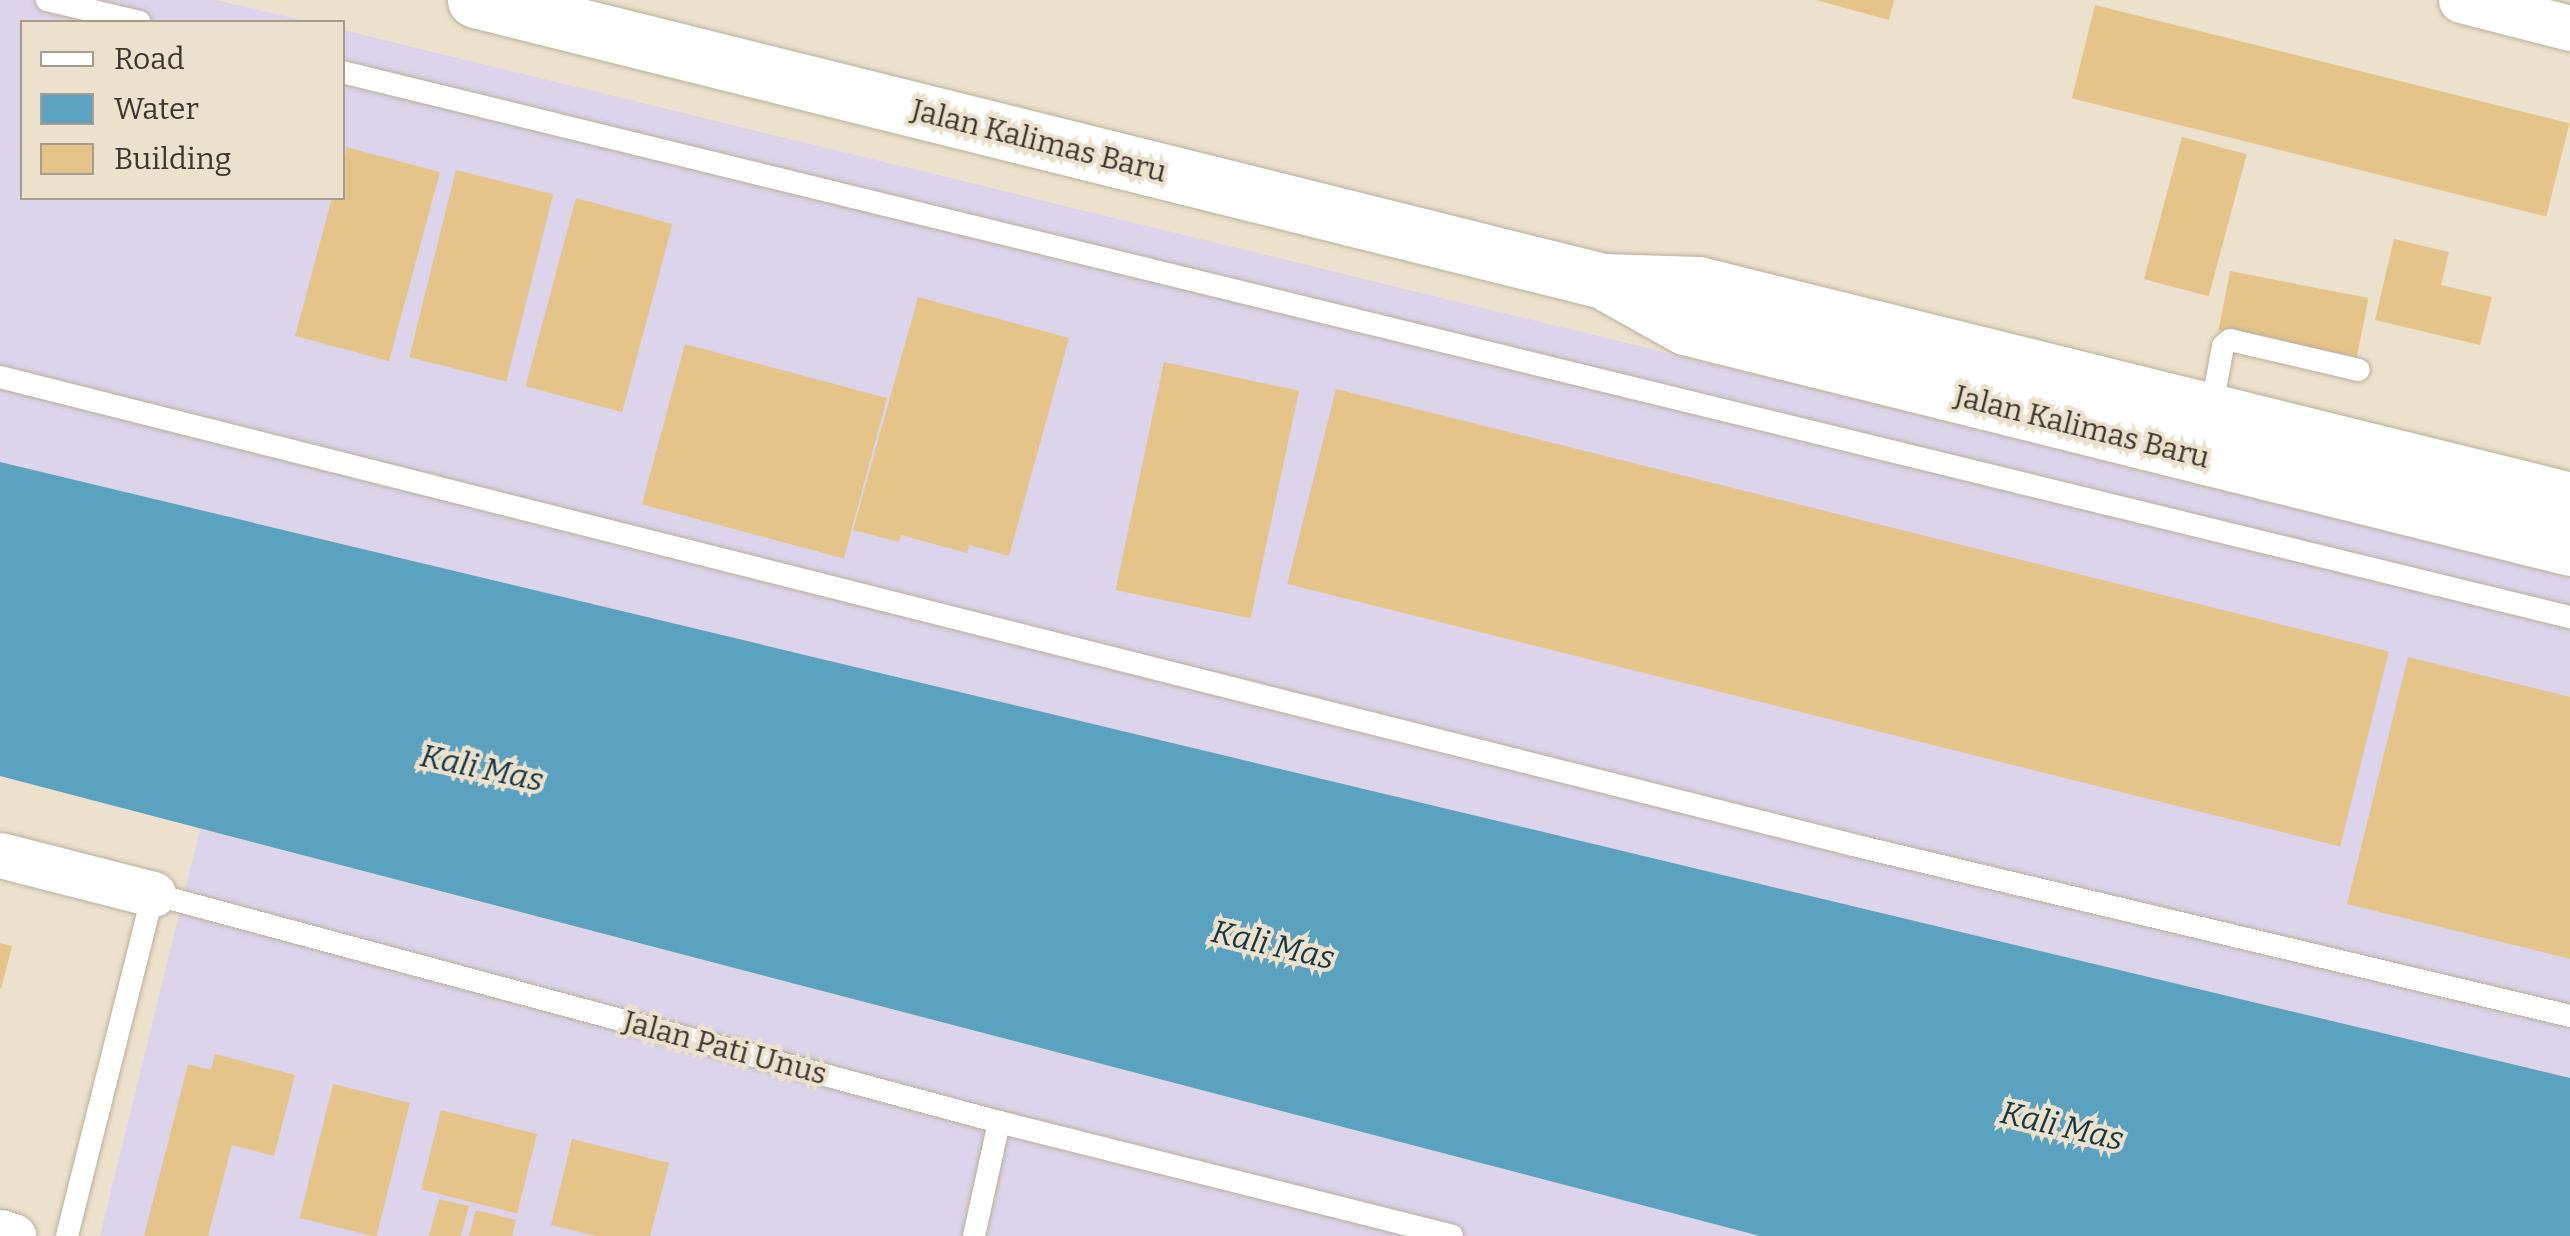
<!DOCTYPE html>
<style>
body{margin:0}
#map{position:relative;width:2570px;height:1236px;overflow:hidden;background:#ece1cd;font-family:Bitter,serif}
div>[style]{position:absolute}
.industrial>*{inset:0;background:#dbd4ea}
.water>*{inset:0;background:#5aa2c0}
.building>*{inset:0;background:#e5c48a;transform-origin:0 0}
.roads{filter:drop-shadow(0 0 2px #baaf9c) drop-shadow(0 0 2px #baaf9c)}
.lane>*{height:22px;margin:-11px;padding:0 11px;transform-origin:11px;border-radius:11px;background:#fff}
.street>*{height:45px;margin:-22.5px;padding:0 22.5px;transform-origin:22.5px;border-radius:22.5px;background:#fff}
.secondary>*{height:55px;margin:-27.5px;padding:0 27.5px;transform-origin:27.5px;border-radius:27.5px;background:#fff}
span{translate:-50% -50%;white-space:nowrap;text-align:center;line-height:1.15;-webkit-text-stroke:8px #ece1cd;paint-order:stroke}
.street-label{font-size:30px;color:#3c372f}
.water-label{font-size:32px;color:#163845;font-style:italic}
.legend{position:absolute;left:20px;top:20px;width:325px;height:180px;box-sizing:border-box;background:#ece1cd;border:2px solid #a69d8e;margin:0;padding:12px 18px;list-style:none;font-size:30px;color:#3c372f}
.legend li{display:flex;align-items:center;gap:20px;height:50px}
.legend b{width:50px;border:2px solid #a69d8e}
</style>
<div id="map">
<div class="industrial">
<i style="clip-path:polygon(0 0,216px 0,310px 22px,22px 22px,22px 198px,342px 198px,343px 30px,2570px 573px,2570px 1078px,0 462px)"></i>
<i style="clip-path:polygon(200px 829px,1760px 1236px,100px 1236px)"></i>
</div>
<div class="water">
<i style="clip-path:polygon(0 462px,2570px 1078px,2570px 1236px,1760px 1236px,0 776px)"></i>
</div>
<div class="building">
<i style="clip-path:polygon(1816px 0,1894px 0,1889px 20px)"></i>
<i style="left:2095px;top:5px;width:489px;height:96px;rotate:14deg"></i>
<i style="left:2182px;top:137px;width:67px;height:147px;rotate:15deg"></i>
<i style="clip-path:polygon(346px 147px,440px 172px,389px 361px,295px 336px,332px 198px,342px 198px)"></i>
<i style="left:456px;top:170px;width:100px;height:193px;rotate:14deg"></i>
<i style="left:576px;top:198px;width:100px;height:195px;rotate:15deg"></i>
<i style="clip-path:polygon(2394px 239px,2449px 252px,2441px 285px,2492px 297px,2480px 345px,2375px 320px)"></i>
<i style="left:2230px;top:271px;width:141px;height:60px;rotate:11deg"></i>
<i style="clip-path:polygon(918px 297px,1069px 338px,1009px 556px,969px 545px,967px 553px,901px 535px,899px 542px,853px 530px)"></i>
<i style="left:685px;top:344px;width:209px;height:166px;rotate:15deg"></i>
<i style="left:1164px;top:362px;width:138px;height:233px;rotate:12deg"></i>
<i style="left:1336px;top:389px;width:1085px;height:201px;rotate:14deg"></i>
<i style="clip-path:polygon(2408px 657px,2570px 697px,2570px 959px,2347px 904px)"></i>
<i style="clip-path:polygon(0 943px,12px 946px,1px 989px,0 988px)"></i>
<i style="clip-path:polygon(215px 1054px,295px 1075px,274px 1156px,232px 1145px,208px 1236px,144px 1236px,188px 1064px,211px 1070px)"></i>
<i style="left:333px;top:1084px;width:79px;height:138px;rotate:14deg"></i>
<i style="left:441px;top:1110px;width:99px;height:82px;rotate:14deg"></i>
<i style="clip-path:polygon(572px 1139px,669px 1163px,650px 1236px,596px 1236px,551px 1225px)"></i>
<i style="clip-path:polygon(439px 1199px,469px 1206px,461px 1236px,429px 1236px)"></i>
<i style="clip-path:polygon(476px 1210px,516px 1220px,512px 1236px,469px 1236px)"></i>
</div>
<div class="roads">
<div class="lane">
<i style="left:47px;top:0;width:95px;rotate:13.4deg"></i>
<i style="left:342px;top:72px;width:2294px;rotate:13.75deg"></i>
<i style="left:0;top:377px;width:1911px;rotate:14.17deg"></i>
<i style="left:1853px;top:845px;width:737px;rotate:13.41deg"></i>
<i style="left:2211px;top:411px;width:66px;rotate:-79.5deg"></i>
<i style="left:2223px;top:346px;width:9px;rotate:-41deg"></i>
<i style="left:2230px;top:340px;width:132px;rotate:13.1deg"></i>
<i style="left:67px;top:1236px;width:353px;rotate:-75.9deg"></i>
<i style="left:153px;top:894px;width:876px;rotate:15.08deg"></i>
<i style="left:999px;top:1122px;width:467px;rotate:14.1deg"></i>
<i style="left:974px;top:1236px;width:117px;rotate:-77.6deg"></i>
</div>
<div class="street">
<i style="left:2461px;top:0;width:113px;rotate:14.4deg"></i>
<i style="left:0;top:855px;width:158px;rotate:14.3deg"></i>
<i style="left:0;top:1232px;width:14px;rotate:17deg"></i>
</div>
<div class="secondary">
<i style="left:475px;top:0;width:1162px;rotate:13.99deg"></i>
<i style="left:1603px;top:281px;width:95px;rotate:1.8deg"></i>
<i style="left:1698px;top:284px;width:898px;rotate:13.91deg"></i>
<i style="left:1610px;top:285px;width:86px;rotate:29.2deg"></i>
<i style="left:1685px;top:327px;width:912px;rotate:14.02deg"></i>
</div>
</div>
<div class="street-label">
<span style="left:1039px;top:141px;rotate:14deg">Jalan Kalimas Baru</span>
<span style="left:2082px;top:427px;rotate:14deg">Jalan Kalimas Baru</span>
<span style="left:725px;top:1048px;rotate:15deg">Jalan Pati Unus</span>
</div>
<div class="water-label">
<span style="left:482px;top:768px;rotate:12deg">Kali Mas</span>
<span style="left:1273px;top:945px;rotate:13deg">Kali Mas</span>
<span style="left:2062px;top:1126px;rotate:13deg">Kali Mas</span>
</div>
<ul class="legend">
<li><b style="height:12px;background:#fff"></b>Road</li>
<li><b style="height:28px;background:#5aa2c0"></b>Water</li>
<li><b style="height:28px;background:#e5c48a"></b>Building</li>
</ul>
</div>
